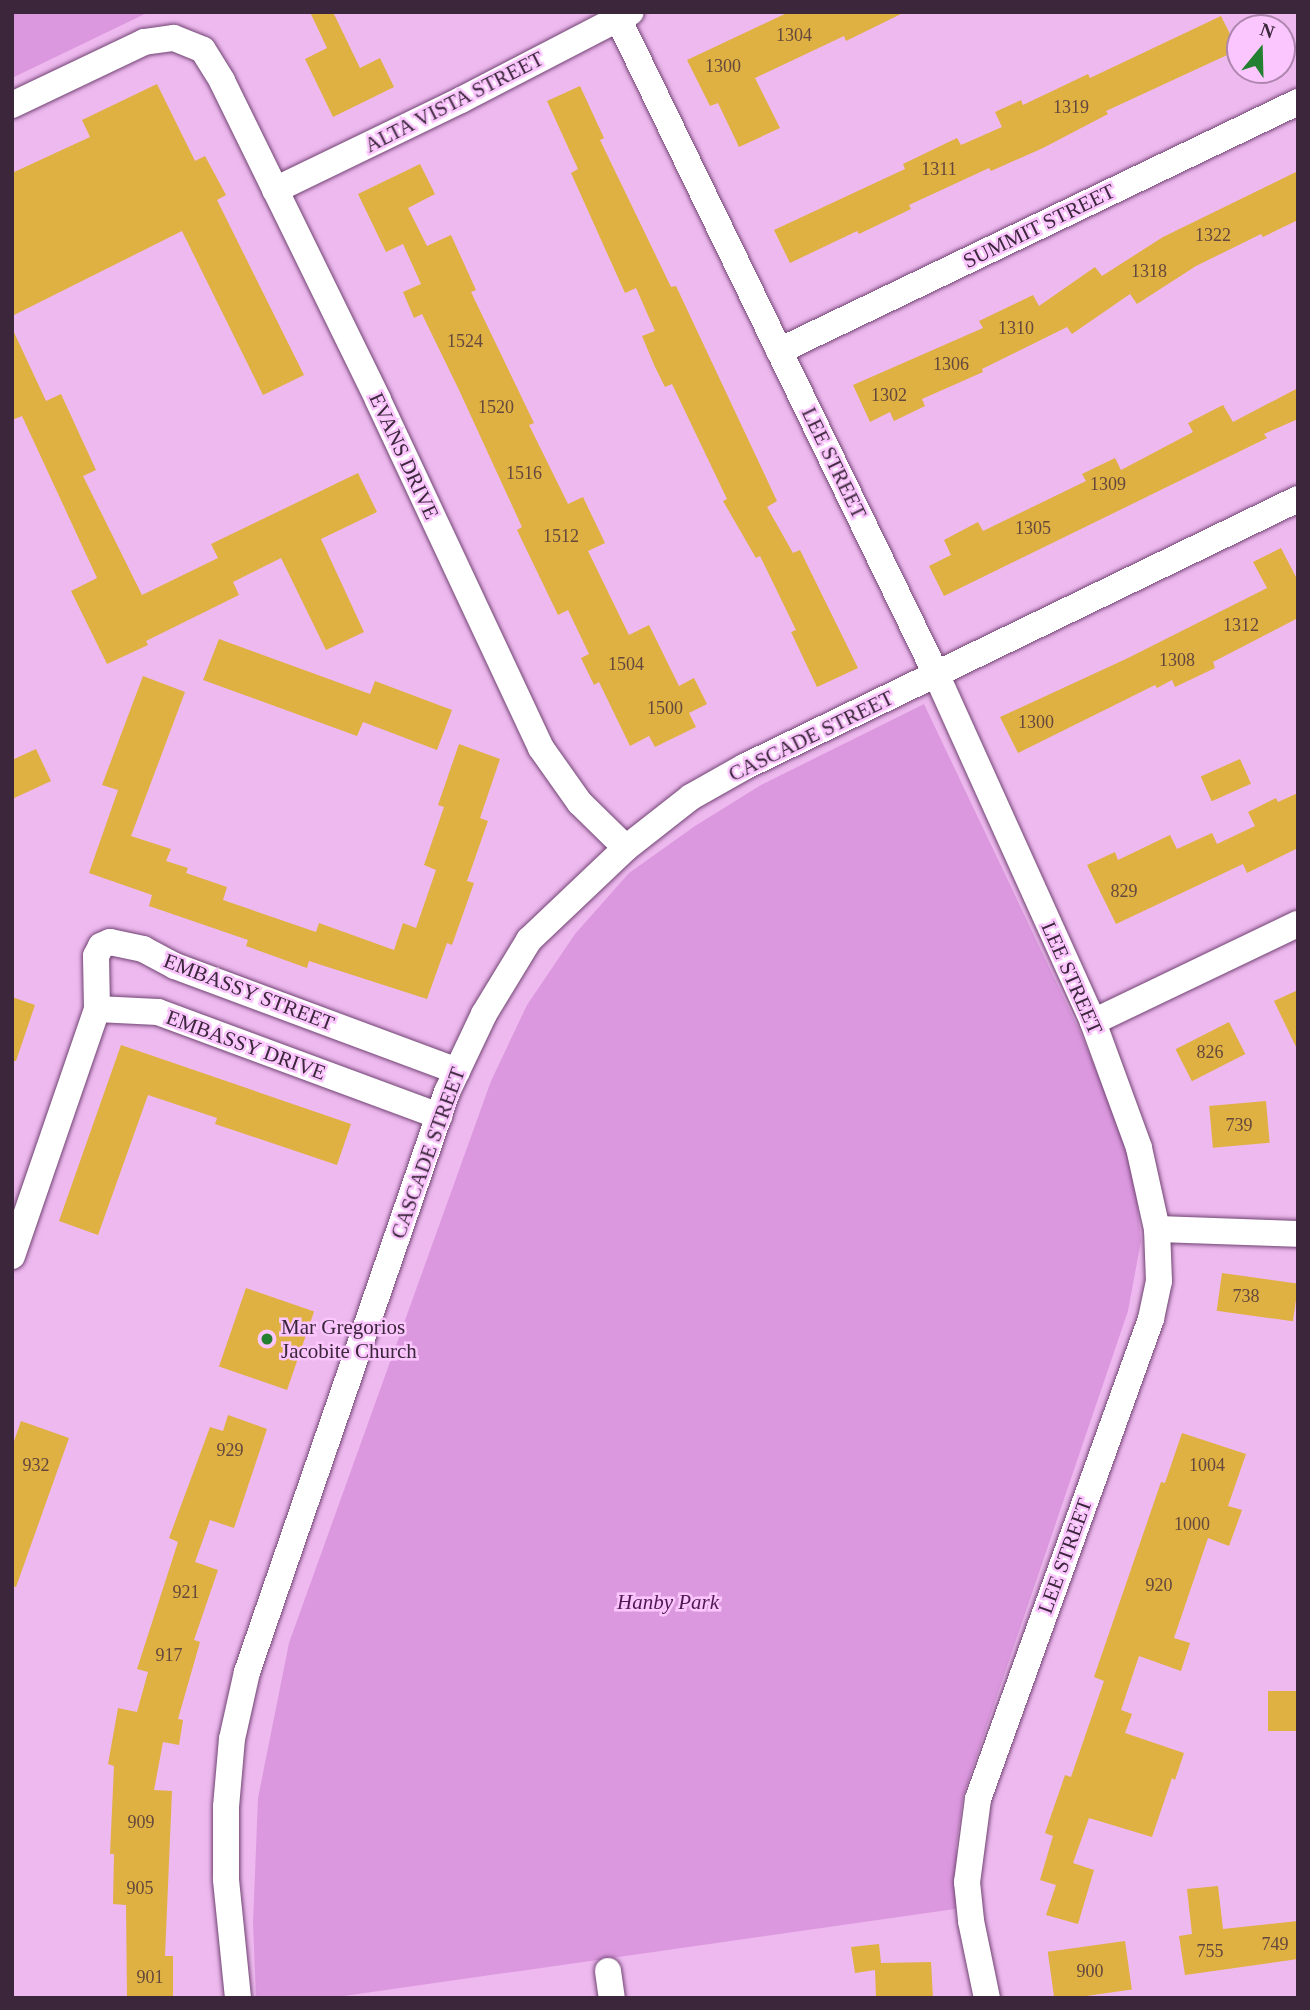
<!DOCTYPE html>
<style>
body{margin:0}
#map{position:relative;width:1310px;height:2010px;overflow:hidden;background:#eeb9ef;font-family:"Times New Roman",serif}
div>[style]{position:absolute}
.green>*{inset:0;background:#dc98df}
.building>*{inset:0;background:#dfb042;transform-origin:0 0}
.roads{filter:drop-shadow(0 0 2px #714473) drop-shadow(0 0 2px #714473)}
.street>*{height:26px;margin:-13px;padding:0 13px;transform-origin:13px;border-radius:13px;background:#fff}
.dots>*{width:19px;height:19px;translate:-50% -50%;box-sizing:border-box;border:4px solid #fbc6fd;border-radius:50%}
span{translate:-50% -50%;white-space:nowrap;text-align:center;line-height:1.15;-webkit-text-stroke:5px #fbc6fd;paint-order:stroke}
.number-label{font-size:18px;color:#64483d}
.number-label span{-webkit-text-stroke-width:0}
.street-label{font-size:21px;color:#3b263b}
.poi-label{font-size:21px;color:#3b263b}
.left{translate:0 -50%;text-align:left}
.park-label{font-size:21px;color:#521755;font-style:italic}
.frame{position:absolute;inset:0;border:14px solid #3b263b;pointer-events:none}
.north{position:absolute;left:1226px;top:14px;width:70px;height:70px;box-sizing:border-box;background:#fbc6fd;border:2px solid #ae86af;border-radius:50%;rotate:19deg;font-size:19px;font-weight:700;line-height:28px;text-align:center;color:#3b263b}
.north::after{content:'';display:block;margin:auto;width:24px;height:32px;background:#238030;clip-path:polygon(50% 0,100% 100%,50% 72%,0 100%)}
</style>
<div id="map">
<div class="green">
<i style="clip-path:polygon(12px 12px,149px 12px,12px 78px)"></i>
<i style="clip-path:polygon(924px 704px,1081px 1034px,1118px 1123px,1135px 1182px,1141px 1241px,1128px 1311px,963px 1796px,956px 1848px,962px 1908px,330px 1998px,256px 1998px,253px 1923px,258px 1798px,289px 1643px,491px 1081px,527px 1005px,575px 934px,629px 873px,695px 826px,761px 785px)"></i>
</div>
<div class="building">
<i style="clip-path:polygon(310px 12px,333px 12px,360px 68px,380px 58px,394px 87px,333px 117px,305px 59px,327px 48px)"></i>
<i style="clip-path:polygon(789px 12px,905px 12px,846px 41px,844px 36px,755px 78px,780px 128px,739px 147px,718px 103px,710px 106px,687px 60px)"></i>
<i style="clip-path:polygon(1221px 16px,1238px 50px,1106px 111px,1108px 114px,1043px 148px,991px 171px,989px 168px,909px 205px,911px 209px,859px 234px,857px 231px,790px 263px,774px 230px,905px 169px,903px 164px,957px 138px,961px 145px,1002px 127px,995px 112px,1021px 100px,1023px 105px,1088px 74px,1090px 78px)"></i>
<i style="clip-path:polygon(157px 84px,195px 161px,205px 156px,226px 195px,217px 200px,304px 375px,263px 395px,182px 231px,12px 316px,12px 173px,90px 137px,82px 120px)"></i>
<i style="clip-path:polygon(580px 86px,604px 138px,600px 140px,671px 287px,676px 286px,777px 501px,767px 507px,793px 553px,800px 550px,858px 668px,817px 687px,791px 632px,796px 630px,760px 556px,756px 558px,723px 501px,727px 499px,672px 384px,665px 387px,655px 367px,642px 336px,655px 331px,636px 288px,625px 293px,571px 173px,578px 169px,547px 101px)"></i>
<i style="clip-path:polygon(420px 164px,435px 194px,408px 208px,427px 246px,451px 235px,476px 290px,471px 292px,534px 423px,529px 425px,568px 504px,583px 497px,605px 543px,588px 551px,629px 635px,649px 625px,679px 686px,694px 678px,707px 704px,689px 713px,696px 727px,655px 747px,649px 736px,630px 746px,599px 682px,594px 685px,581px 658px,589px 654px,568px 610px,558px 615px,517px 530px,522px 527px,459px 390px,422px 314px,414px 318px,403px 292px,421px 284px,403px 244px,386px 252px,358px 194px)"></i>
<i style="clip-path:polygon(1298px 171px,1298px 220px,1263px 237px,1261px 234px,1196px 266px,1137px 304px,1130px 294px,1072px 334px,1067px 327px,982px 369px,983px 372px,922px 399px,925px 406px,894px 421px,890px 412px,870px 422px,853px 385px,983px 328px,979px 321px,1033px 295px,1039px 306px,1095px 267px,1102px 276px,1163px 237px)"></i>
<i style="clip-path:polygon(12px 328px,46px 401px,61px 394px,96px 470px,83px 476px,142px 595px,218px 558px,211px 544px,358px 473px,377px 512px,321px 539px,364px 632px,326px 650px,281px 558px,233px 582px,239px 595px,146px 641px,148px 645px,107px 664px,71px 591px,97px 578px,22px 416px,12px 420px)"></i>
<i style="clip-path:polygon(1298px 388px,1298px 419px,1264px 434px,1267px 438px,944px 596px,929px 566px,951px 555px,944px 540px,978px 522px,983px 531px,1086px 481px,1082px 474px,1115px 458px,1121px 470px,1193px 432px,1188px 423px,1223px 405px,1233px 422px)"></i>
<i style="clip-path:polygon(1281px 548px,1298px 581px,1298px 618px,1213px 662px,1215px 668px,1175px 687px,1172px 680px,1157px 688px,1155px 685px,1018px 753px,1000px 717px,1128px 658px,1267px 588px,1253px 562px)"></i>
<i style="clip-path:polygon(219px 639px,370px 694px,375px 681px,452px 710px,437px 750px,363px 722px,357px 736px,203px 680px)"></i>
<i style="clip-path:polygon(143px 676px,185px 692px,131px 836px,171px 849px,166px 861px,188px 868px,186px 873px,227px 887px,223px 900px,316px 932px,319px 923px,394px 950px,403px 923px,416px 928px,436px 870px,424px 865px,444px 807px,438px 805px,459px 744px,500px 759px,480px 818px,488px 821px,467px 881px,474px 883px,452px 945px,447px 943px,427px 999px,309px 961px,307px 968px,246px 946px,248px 940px,149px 906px,152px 895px,89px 873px,118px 790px,102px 785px)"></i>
<i style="clip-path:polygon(36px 749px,51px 781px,12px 799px,12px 760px)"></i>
<i style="left:1240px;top:759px;width:27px;height:43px;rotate:66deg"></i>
<i style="clip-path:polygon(1298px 793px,1298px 848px,1247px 873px,1243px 864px,1116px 924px,1087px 865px,1115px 852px,1118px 860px,1170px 835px,1177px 849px,1212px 833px,1217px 844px,1255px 826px,1248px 812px,1276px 798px,1278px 802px)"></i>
<i style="clip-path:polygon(1298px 990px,1298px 1051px,1274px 1001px)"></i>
<i style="clip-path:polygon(12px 997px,35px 1005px,16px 1061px,12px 1061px)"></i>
<i style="left:1229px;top:1022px;width:36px;height:60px;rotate:63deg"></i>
<i style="clip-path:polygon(121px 1045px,351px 1124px,337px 1165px,215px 1124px,217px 1118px,148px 1095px,98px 1235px,59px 1221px)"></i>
<i style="left:1266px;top:1101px;width:42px;height:57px;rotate:85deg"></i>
<i style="left:1222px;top:1273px;width:77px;height:38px;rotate:8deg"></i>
<i style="left:246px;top:1288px;width:72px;height:83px;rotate:19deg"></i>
<i style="clip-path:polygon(228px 1415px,267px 1429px,234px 1528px,210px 1520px,195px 1562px,218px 1570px,194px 1640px,200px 1642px,178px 1719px,183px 1720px,179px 1745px,163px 1742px,154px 1790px,172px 1791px,165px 1956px,173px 1956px,173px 1998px,127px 1998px,126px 1905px,113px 1904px,114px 1854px,110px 1854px,114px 1766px,108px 1764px,118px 1708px,137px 1712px,148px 1672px,137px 1669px,178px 1542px,169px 1538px,210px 1427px,223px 1431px)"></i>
<i style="clip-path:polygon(21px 1421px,69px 1438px,16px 1587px,12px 1586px,12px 1447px)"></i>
<i style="clip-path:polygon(1182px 1433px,1246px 1454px,1228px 1506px,1242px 1510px,1229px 1546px,1208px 1538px,1174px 1638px,1190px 1643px,1181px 1671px,1139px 1656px,1121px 1710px,1132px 1714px,1125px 1733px,1184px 1753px,1175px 1780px,1172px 1778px,1152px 1837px,1089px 1818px,1073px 1863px,1094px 1870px,1078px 1924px,1046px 1915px,1056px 1885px,1040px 1880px,1053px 1836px,1045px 1833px,1065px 1775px,1071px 1777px,1104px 1681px,1094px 1677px,1161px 1482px,1165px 1483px)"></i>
<i style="left:1298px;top:1691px;width:40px;height:30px;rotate:90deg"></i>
<i style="clip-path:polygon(1218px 1886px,1223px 1929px,1298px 1921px,1298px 1959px,1185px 1975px,1179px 1936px,1192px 1934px,1187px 1889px)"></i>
<i style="left:1125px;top:1941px;width:49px;height:78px;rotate:82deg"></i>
<i style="clip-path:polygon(879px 1944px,881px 1963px,931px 1962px,933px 1998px,876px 1998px,875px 1970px,855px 1973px,851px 1947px)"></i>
</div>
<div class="roads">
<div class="street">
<i style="left:615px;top:12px;width:738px;rotate:64.13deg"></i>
<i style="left:937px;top:676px;width:380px;rotate:65.7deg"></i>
<i style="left:1093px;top:1022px;width:134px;rotate:69.9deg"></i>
<i style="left:1139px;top:1148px;width:83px;rotate:77.5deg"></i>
<i style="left:1157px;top:1229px;width:52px;rotate:87.8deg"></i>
<i style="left:1159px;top:1281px;width:39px;rotate:102deg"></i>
<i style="left:1151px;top:1319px;width:510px;rotate:109.82deg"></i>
<i style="left:978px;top:1799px;width:84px;rotate:97.5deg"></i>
<i style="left:967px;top:1882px;width:39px;rotate:84deg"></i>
<i style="left:971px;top:1921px;width:79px;rotate:78.3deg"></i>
<i style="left:12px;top:105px;width:146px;rotate:-25.5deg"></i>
<i style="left:144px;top:42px;width:30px;rotate:-8deg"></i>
<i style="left:174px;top:38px;width:31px;rotate:22deg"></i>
<i style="left:203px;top:50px;width:36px;rotate:58deg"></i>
<i style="left:222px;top:81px;width:355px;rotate:63.9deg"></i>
<i style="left:378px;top:400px;width:384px;rotate:64.9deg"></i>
<i style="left:541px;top:748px;width:67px;rotate:54.7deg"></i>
<i style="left:580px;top:803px;width:64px;rotate:44.4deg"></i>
<i style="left:275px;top:190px;width:207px;rotate:-25.8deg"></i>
<i style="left:461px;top:100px;width:191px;rotate:-27.4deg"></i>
<i style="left:779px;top:351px;width:576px;rotate:-25.63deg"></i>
<i style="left:97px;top:1009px;width:61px;rotate:2.8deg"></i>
<i style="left:158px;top:1012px;width:300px;rotate:20.3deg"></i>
<i style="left:1093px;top:1022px;width:227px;rotate:-25.6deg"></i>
<i style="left:1157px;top:1229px;width:141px;rotate:2deg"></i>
<i style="left:12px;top:1256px;width:261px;rotate:-71deg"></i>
<i style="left:97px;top:1009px;width:53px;rotate:-91.1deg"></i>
<i style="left:96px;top:956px;width:11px;rotate:-63deg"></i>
<i style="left:101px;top:946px;width:10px;rotate:-24deg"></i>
<i style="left:110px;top:942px;width:34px;rotate:12deg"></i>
<i style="left:143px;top:949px;width:36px;rotate:28deg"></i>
<i style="left:175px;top:966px;width:301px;rotate:20.4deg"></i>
<i style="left:608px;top:1971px;width:27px;rotate:82deg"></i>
<i style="left:238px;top:1998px;width:120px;rotate:-95.8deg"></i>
<i style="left:226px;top:1879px;width:72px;rotate:-90deg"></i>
<i style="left:226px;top:1807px;width:68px;rotate:-85deg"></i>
<i style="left:232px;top:1739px;width:69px;rotate:-77.4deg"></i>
<i style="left:247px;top:1672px;width:614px;rotate:-70.97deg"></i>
<i style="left:447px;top:1092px;width:86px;rotate:-64.6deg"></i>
<i style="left:484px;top:1014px;width:87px;rotate:-58.7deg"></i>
<i style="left:529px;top:940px;width:134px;rotate:-43.5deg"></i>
<i style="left:626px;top:848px;width:83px;rotate:-38.1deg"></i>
<i style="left:691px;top:797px;width:61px;rotate:-29.5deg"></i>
<i style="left:744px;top:767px;width:615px;rotate:-25.82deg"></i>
</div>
</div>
<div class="dots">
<i style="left:267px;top:1339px;background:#238030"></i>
</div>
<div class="number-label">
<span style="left:794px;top:35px">1304</span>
<span style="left:723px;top:66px">1300</span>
<span style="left:1071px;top:107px">1319</span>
<span style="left:939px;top:169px">1311</span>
<span style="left:1213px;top:235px">1322</span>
<span style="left:1149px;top:271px">1318</span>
<span style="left:1016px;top:328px">1310</span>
<span style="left:465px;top:341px">1524</span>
<span style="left:951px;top:364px">1306</span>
<span style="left:889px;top:395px">1302</span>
<span style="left:496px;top:407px">1520</span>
<span style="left:524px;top:473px">1516</span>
<span style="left:1108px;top:484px">1309</span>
<span style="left:1033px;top:528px">1305</span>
<span style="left:561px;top:536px">1512</span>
<span style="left:1241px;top:625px">1312</span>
<span style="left:1177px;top:660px">1308</span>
<span style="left:626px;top:664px">1504</span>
<span style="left:665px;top:708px">1500</span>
<span style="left:1036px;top:722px">1300</span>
<span style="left:1124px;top:891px">829</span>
<span style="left:1210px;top:1052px">826</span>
<span style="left:1239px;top:1125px">739</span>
<span style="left:1246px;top:1296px">738</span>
<span style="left:230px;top:1450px">929</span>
<span style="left:36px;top:1465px">932</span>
<span style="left:1207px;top:1465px">1004</span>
<span style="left:1192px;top:1524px">1000</span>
<span style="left:1159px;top:1585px">920</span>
<span style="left:186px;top:1592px">921</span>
<span style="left:169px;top:1655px">917</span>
<span style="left:141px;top:1822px">909</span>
<span style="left:140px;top:1888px">905</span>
<span style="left:1275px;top:1944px">749</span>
<span style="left:1210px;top:1951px">755</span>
<span style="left:1090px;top:1971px">900</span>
<span style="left:150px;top:1977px">901</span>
</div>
<div class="street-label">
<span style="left:454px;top:102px;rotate:-27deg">ALTA VISTA STREET</span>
<span style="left:1039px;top:226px;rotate:-26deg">SUMMIT STREET</span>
<span style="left:404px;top:456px;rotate:65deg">EVANS DRIVE</span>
<span style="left:834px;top:463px;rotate:64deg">LEE STREET</span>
<span style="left:811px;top:736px;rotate:-26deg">CASCADE STREET</span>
<span style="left:1072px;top:978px;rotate:66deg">LEE STREET</span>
<span style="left:249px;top:992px;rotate:21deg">EMBASSY STREET</span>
<span style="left:246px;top:1045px;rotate:20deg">EMBASSY DRIVE</span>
<span style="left:428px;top:1153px;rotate:-70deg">CASCADE STREET</span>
<span style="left:1065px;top:1556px;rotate:-70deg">LEE STREET</span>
</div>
<div class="poi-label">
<span class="left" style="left:281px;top:1339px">Mar Gregorios<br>Jacobite Church</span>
</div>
<div class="park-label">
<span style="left:668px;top:1602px">Hanby Park</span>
</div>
<div class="frame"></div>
<div class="north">N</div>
</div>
